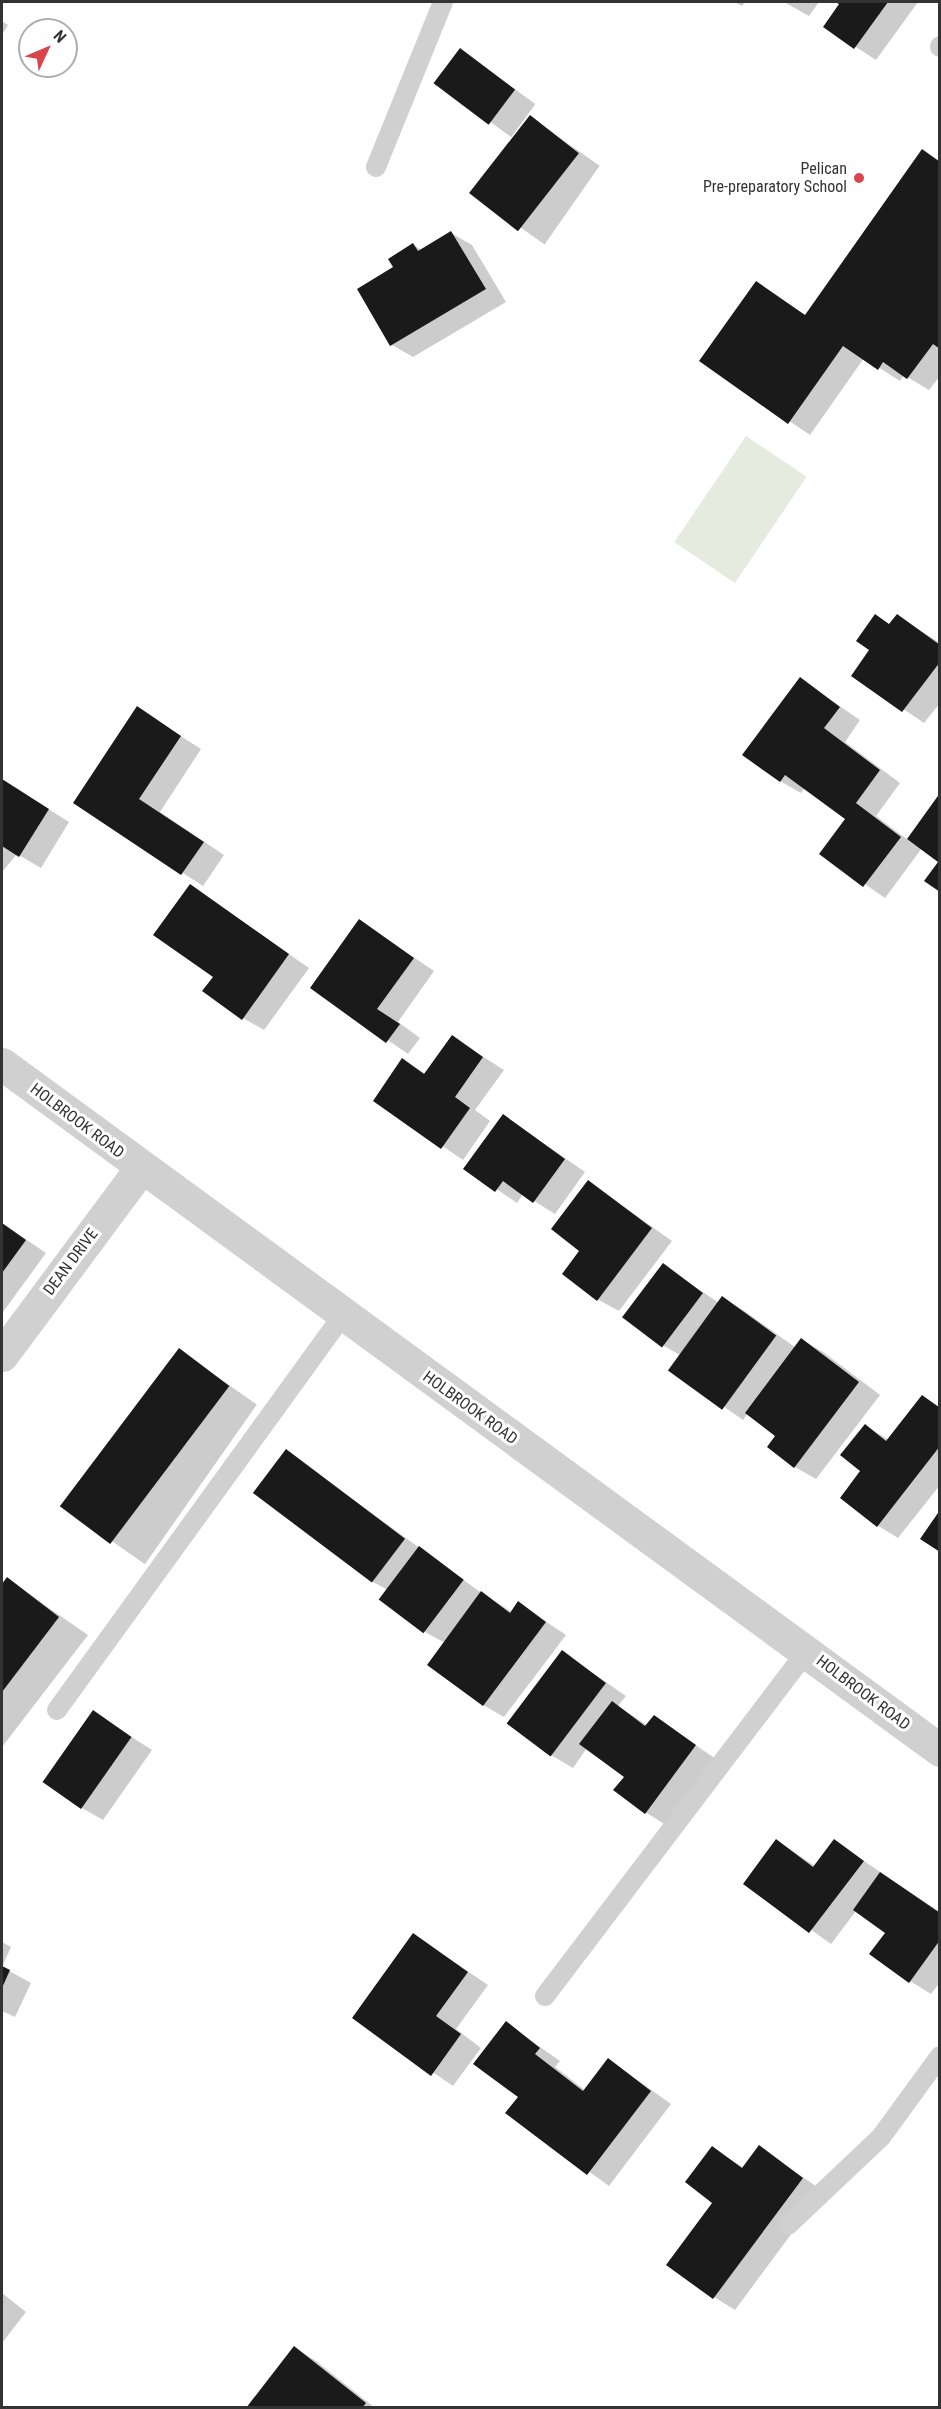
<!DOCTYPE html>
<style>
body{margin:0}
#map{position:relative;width:941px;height:2409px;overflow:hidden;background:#fff;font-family:"Roboto Condensed",sans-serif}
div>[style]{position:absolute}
.green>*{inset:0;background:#e5ebdf;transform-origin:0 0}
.shadow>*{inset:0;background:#0003;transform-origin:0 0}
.building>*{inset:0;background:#1a1a1a;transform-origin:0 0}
.lane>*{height:20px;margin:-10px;padding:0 10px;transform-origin:10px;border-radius:10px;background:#d0d0d0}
.street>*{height:33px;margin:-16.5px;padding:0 16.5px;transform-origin:16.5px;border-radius:16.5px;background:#d0d0d0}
.dots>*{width:16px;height:16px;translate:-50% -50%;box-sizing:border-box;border:3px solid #fff;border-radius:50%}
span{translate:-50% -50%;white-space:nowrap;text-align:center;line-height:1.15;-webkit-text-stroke:6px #fff;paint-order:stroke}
.poi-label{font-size:16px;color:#333}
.right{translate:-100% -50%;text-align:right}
.street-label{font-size:16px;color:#333}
.frame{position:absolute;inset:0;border:3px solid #333;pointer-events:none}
.north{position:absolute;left:18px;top:18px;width:60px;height:60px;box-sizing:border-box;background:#fff;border:2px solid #adadad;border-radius:50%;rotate:46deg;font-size:16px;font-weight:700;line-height:24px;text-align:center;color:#333}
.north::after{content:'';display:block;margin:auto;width:21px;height:27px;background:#da444d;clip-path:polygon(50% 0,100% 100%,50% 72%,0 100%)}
</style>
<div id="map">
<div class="green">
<i style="left:746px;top:436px;width:73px;height:128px;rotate:34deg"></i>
</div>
<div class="shadow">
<i style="clip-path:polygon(734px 2px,745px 2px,742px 6px)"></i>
<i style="clip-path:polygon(784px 2px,819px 2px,809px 16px)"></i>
<i style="clip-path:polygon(838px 2px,918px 2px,876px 60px,825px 27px,841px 4px)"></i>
<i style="clip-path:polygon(2px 21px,8px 25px,2px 35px)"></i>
<i style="left:461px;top:50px;width:92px;height:41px;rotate:36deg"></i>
<i style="left:530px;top:117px;width:85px;height:96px;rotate:35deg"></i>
<i style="clip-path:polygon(922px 151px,940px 161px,940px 376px,929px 390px,904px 375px,900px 381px,864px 358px,810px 435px,701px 361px,756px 283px,806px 316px)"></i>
<i style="clip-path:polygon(451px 233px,472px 245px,506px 302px,413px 357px,392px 345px,359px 289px,395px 268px,413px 245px,422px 250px)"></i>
<i style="clip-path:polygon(897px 616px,940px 643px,940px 703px,924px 723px,853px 675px)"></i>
<i style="clip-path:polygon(800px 679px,860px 720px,845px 742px,900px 783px,876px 816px,908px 840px,939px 797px,922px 848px,885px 898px,821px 854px,847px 819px,805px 788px,801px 793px,780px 781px)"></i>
<i style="clip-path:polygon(137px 708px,201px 749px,160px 812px,224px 855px,203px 886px,75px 803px)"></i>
<i style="clip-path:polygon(2px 780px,69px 822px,41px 868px,17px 854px,2px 872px)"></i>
<i style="clip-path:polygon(190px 886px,309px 968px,264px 1030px,243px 1018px,215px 977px)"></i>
<i style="clip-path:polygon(360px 921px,434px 971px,398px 1022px,420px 1038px,408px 1054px,312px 988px)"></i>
<i style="clip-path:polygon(452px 1037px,504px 1070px,475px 1110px,490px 1121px,463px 1160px,375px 1100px,403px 1060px,426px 1074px)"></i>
<i style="clip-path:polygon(504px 1116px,585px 1172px,555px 1214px,523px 1194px,517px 1203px,466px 1168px)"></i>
<i style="clip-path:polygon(589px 1182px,672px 1241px,619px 1311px,597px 1299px,581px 1250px)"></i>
<i style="clip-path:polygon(2px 1223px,46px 1253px,3px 1312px,2px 1311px)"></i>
<i style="clip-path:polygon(663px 1265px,719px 1303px,722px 1298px,743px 1310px,796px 1348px,802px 1340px,823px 1352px,880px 1395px,816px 1479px,795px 1467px,777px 1436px,748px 1413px,743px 1420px,670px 1369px,680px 1355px,664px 1346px)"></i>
<i style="left:179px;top:1350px;width:95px;height:195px;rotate:35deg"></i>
<i style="clip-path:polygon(923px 1397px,940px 1407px,940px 1485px,898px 1538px,877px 1525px,862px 1471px,865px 1426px,889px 1440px)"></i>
<i style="clip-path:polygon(286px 1451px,483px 1594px,512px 1612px,518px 1603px,566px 1635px,504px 1717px,483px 1705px,445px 1643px,425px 1632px,388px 1590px,373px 1582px)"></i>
<i style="clip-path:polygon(7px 1579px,88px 1635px,2px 1747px,2px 1587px)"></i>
<i style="clip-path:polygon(562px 1652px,626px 1696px,618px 1706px,648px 1726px,654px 1717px,716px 1759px,666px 1825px,645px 1812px,626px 1776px,587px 1748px,573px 1768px,551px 1755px)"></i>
<i style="clip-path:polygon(93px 1712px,152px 1750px,103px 1820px,82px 1808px)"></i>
<i style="clip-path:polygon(777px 1841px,815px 1866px,834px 1841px,940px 1912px,940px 1982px,931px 1994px,910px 1981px,887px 1933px,856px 1911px,831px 1944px,745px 1883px)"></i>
<i style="clip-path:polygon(414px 1935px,488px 1985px,456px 2029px,481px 2048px,453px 2086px,354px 2018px)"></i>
<i style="clip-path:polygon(2px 1942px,11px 1947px,2px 1967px)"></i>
<i style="clip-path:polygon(2px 1967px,31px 1983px,15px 2017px,2px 2011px)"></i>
<i style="clip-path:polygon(506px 2023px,560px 2061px,555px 2067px,586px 2091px,609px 2060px,671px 2104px,609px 2186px,508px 2113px,520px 2097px)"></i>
<i style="clip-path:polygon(759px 2147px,823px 2191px,735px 2310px,714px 2297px,712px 2148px,744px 2168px)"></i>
<i style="clip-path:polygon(2px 2293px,26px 2312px,2px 2343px)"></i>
<i style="clip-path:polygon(295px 2348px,316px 2361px,375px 2408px,248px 2408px)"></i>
</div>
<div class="building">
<i style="clip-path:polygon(835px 2px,888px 2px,854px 49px,823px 27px,839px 4px)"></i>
<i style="left:460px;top:48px;width:69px;height:44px;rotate:37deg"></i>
<i style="left:530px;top:115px;width:62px;height:99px;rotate:38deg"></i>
<i style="clip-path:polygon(922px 149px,940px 162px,940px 349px,933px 344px,907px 379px,883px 362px,878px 370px,843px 346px,788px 424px,699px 361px,756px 281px,805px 315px)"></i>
<i style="clip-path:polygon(451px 231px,486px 289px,390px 346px,357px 289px,393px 267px,388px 259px,413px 243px,418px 251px)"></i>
<i style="clip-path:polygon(875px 614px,889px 624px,897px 614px,940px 645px,940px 662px,902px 712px,851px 676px,869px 650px,856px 641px)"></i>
<i style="clip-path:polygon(800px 677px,840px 707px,824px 728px,880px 770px,856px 803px,901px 837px,863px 887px,819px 854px,845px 819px,785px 775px,780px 782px,742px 755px)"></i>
<i style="clip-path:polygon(137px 706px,181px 736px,139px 799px,204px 842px,181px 875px,73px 803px)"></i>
<i style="clip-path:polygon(2px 779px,49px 809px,19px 857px,2px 846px)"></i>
<i style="clip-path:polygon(940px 793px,940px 892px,924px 881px,938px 862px,907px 839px)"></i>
<i style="clip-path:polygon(190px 884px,289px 954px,242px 1020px,202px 991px,213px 977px,153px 935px)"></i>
<i style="clip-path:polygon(359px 919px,414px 958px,377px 1009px,400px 1024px,386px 1043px,310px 988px)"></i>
<i style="clip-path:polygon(452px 1035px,483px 1057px,455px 1097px,470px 1108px,441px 1149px,373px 1101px,402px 1058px,424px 1074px)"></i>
<i style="clip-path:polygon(503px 1114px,565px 1159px,533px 1203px,503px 1181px,495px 1192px,463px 1169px)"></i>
<i style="clip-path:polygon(588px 1180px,652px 1228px,597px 1301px,562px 1274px,579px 1251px,551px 1229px)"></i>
<i style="clip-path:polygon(2px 1223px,26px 1240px,2px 1273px)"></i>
<i style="left:663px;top:1263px;width:50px;height:68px;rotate:37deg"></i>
<i style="left:722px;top:1296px;width:67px;height:92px;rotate:36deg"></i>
<i style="clip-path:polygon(801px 1338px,859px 1382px,794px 1468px,767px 1447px,775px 1436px,745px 1413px)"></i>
<i style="left:179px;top:1348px;width:63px;height:198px;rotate:37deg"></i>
<i style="clip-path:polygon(922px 1395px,940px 1408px,940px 1446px,877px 1527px,840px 1498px,860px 1471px,840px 1455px,865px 1424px,886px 1441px)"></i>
<i style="left:286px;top:1449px;width:149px;height:55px;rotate:37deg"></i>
<i style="clip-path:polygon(940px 1510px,940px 1552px,920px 1539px)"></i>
<i style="left:419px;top:1546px;width:56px;height:67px;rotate:37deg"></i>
<i style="clip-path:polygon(7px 1577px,59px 1617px,2px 1692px,2px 1584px)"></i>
<i style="clip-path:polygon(481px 1591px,510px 1613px,518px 1601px,546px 1622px,483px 1706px,427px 1665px)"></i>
<i style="left:562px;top:1650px;width:55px;height:92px;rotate:37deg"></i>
<i style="clip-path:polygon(612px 1701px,645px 1726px,654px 1715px,696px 1745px,645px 1814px,613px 1790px,624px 1777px,579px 1744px)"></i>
<i style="left:93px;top:1710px;width:47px;height:88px;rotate:35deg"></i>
<i style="clip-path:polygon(776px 1839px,813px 1867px,834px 1839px,864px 1861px,809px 1933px,743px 1884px)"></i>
<i style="clip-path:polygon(880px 1872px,940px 1913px,940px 1940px,909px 1983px,869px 1954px,885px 1933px,853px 1910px)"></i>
<i style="clip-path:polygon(413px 1933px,468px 1972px,436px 2016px,461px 2034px,431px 2076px,352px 2018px)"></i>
<i style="clip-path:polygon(2px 1966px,10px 1970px,2px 1988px)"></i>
<i style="clip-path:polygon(506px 2021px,540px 2048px,535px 2054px,583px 2091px,608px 2058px,651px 2091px,587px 2175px,505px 2113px,518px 2097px,473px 2064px)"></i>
<i style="clip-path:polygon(759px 2145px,803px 2178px,713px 2299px,666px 2265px,712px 2203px,685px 2182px,712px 2146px,742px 2168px)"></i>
<i style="clip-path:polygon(294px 2346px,366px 2403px,362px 2408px,246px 2408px)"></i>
</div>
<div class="lane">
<i style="left:940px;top:46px;width:1px;rotate:90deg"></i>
<i style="left:376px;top:167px;width:178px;rotate:-67.9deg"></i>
<i style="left:57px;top:1710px;width:486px;rotate:-54.1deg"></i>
<i style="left:545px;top:1996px;width:433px;rotate:-52.8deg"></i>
<i style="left:788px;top:2225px;width:128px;rotate:-43.4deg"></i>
<i style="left:881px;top:2137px;width:100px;rotate:-53.9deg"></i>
</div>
<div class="street">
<i style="left:2px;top:1064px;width:1162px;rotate:36.18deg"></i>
<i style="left:2px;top:1355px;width:232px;rotate:-53.4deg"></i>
</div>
<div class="dots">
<i style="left:859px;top:178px;background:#da444d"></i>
</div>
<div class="poi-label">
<span class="right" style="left:847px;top:178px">Pelican<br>Pre-preparatory School</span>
</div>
<div class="street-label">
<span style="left:77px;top:1121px;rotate:37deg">HOLBROOK ROAD</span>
<span style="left:71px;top:1262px;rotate:-53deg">DEAN DRIVE</span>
<span style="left:470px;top:1408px;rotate:36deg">HOLBROOK ROAD</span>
<span style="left:863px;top:1693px;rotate:37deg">HOLBROOK ROAD</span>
</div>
<div class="frame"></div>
<div class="north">N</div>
</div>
